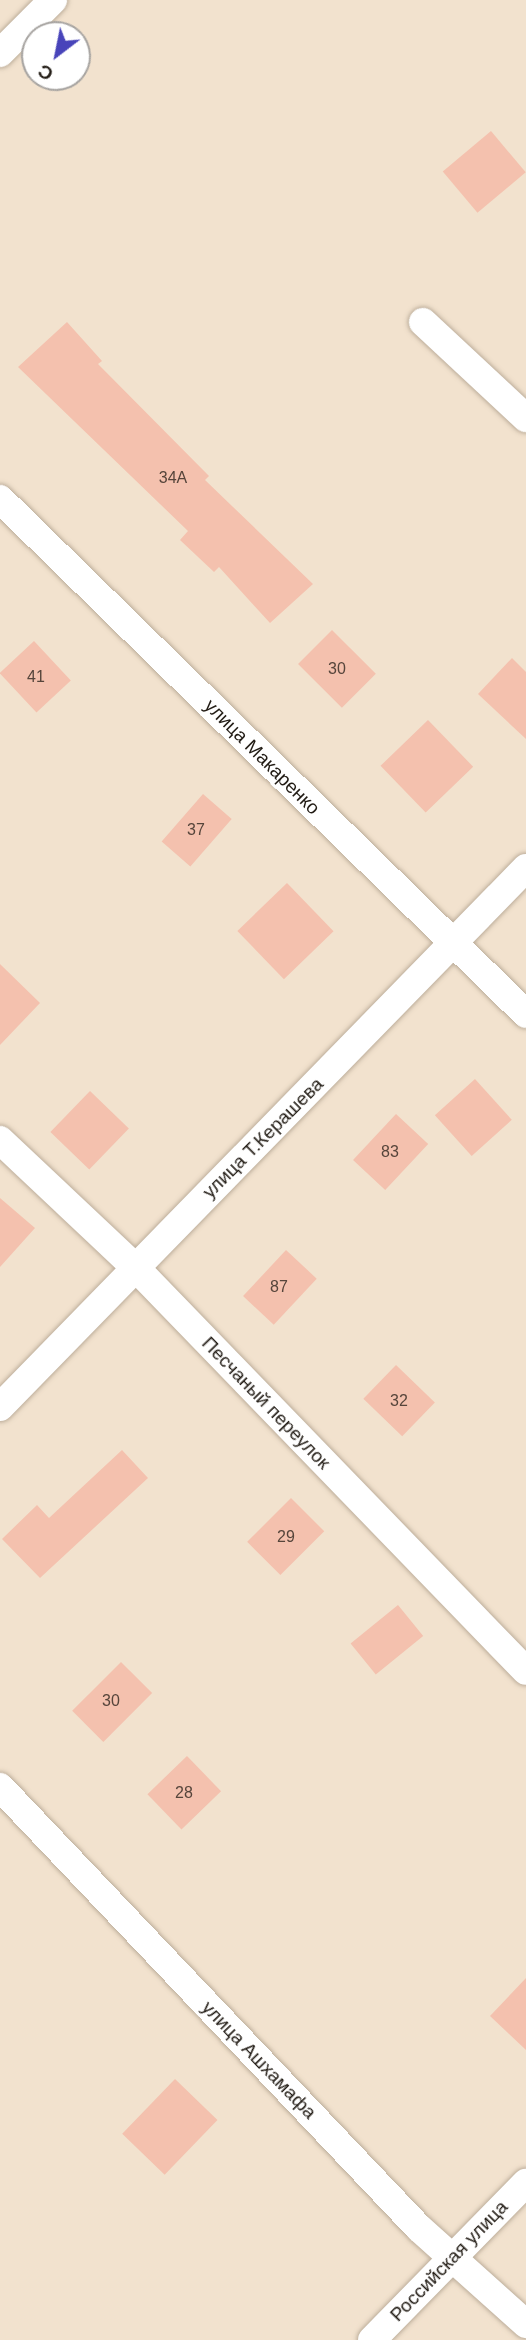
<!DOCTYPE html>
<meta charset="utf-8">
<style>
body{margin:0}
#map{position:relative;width:526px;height:2340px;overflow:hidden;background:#f2e2ce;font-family:Helvetica,sans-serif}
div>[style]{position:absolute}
.building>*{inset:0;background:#f4c1ae;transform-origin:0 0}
.roads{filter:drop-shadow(0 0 2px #bdae9b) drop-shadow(0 0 2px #bdae9b)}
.street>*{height:28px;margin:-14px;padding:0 14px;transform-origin:14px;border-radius:14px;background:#fff}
span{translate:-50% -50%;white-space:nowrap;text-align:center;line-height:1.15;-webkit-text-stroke:6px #fff;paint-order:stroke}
.number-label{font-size:16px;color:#56453b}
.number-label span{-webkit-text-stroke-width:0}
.street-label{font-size:19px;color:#221c15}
.north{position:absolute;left:21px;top:21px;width:70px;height:70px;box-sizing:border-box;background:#fff;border:2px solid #a7a4a1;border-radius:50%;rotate:212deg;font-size:19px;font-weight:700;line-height:28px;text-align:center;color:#221c15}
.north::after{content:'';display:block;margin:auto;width:24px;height:32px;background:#4844ba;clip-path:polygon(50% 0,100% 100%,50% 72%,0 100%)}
</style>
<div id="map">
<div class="building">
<i style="left:491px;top:131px;width:54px;height:63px;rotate:50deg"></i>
<i style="clip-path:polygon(67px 322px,102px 361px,98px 364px,209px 476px,205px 480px,313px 584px,270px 623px,219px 567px,214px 572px,180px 540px,188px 531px,18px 367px)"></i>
<i style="left:332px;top:630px;width:62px;height:48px;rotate:45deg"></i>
<i style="left:34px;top:641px;width:54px;height:47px;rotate:47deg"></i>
<i style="clip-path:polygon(512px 658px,526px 672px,526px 739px,478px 694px)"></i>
<i style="left:428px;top:720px;width:65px;height:66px;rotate:46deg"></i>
<i style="left:203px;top:794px;width:38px;height:63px;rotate:41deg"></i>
<i style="left:287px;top:883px;width:67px;height:69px;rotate:46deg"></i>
<i style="clip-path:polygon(0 964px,40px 1003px,0 1045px)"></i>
<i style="left:475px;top:1079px;width:55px;height:54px;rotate:48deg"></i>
<i style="left:90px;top:1091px;width:54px;height:57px;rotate:44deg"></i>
<i style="left:396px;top:1114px;width:44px;height:63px;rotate:43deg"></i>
<i style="clip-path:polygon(0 1198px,35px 1228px,0 1267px)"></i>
<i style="left:286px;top:1250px;width:42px;height:63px;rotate:43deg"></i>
<i style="left:396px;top:1365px;width:54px;height:47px;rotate:44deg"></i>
<i style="clip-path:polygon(122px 1450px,148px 1478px,40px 1578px,2px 1539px,37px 1505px,49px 1518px)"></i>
<i style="left:291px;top:1498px;width:47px;height:62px;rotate:45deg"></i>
<i style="left:398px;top:1605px;width:40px;height:61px;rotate:51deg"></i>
<i style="left:121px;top:1662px;width:44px;height:69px;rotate:45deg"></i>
<i style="left:187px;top:1756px;width:49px;height:55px;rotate:46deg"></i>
<i style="clip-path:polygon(526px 1978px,526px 2050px,490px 2016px)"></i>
<i style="left:175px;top:2079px;width:59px;height:76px;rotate:44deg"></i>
</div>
<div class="roads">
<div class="street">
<i style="left:0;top:53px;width:75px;rotate:-45deg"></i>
<i style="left:423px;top:322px;width:141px;rotate:43deg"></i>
<i style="left:0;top:499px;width:736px;rotate:44.39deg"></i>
<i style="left:0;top:1140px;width:185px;rotate:43.3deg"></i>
<i style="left:135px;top:1267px;width:562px;rotate:45.94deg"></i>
<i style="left:0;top:1407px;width:753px;rotate:-45.7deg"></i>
<i style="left:0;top:1787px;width:608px;rotate:46.47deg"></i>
<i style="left:419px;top:2228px;width:144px;rotate:41.9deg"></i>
<i style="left:372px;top:2340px;width:220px;rotate:-45.6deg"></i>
</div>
</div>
<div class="number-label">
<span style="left:173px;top:478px">34А</span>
<span style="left:337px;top:669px">30</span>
<span style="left:36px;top:677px">41</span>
<span style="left:196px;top:830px">37</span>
<span style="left:390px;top:1152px">83</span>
<span style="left:279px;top:1287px">87</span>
<span style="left:399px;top:1401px">32</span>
<span style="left:286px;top:1537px">29</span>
<span style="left:111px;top:1701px">30</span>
<span style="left:184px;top:1793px">28</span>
</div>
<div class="street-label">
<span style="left:262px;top:757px;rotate:45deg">улица Макаренко</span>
<span style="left:263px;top:1138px;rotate:-45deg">улица Т.Керашева</span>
<span style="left:266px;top:1403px;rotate:46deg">Песчаный переулок</span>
<span style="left:259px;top:2060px;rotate:46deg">улица Ашхамафа</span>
<span style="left:449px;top:2261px;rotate:-46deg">Российская улица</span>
</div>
<div class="north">С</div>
</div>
